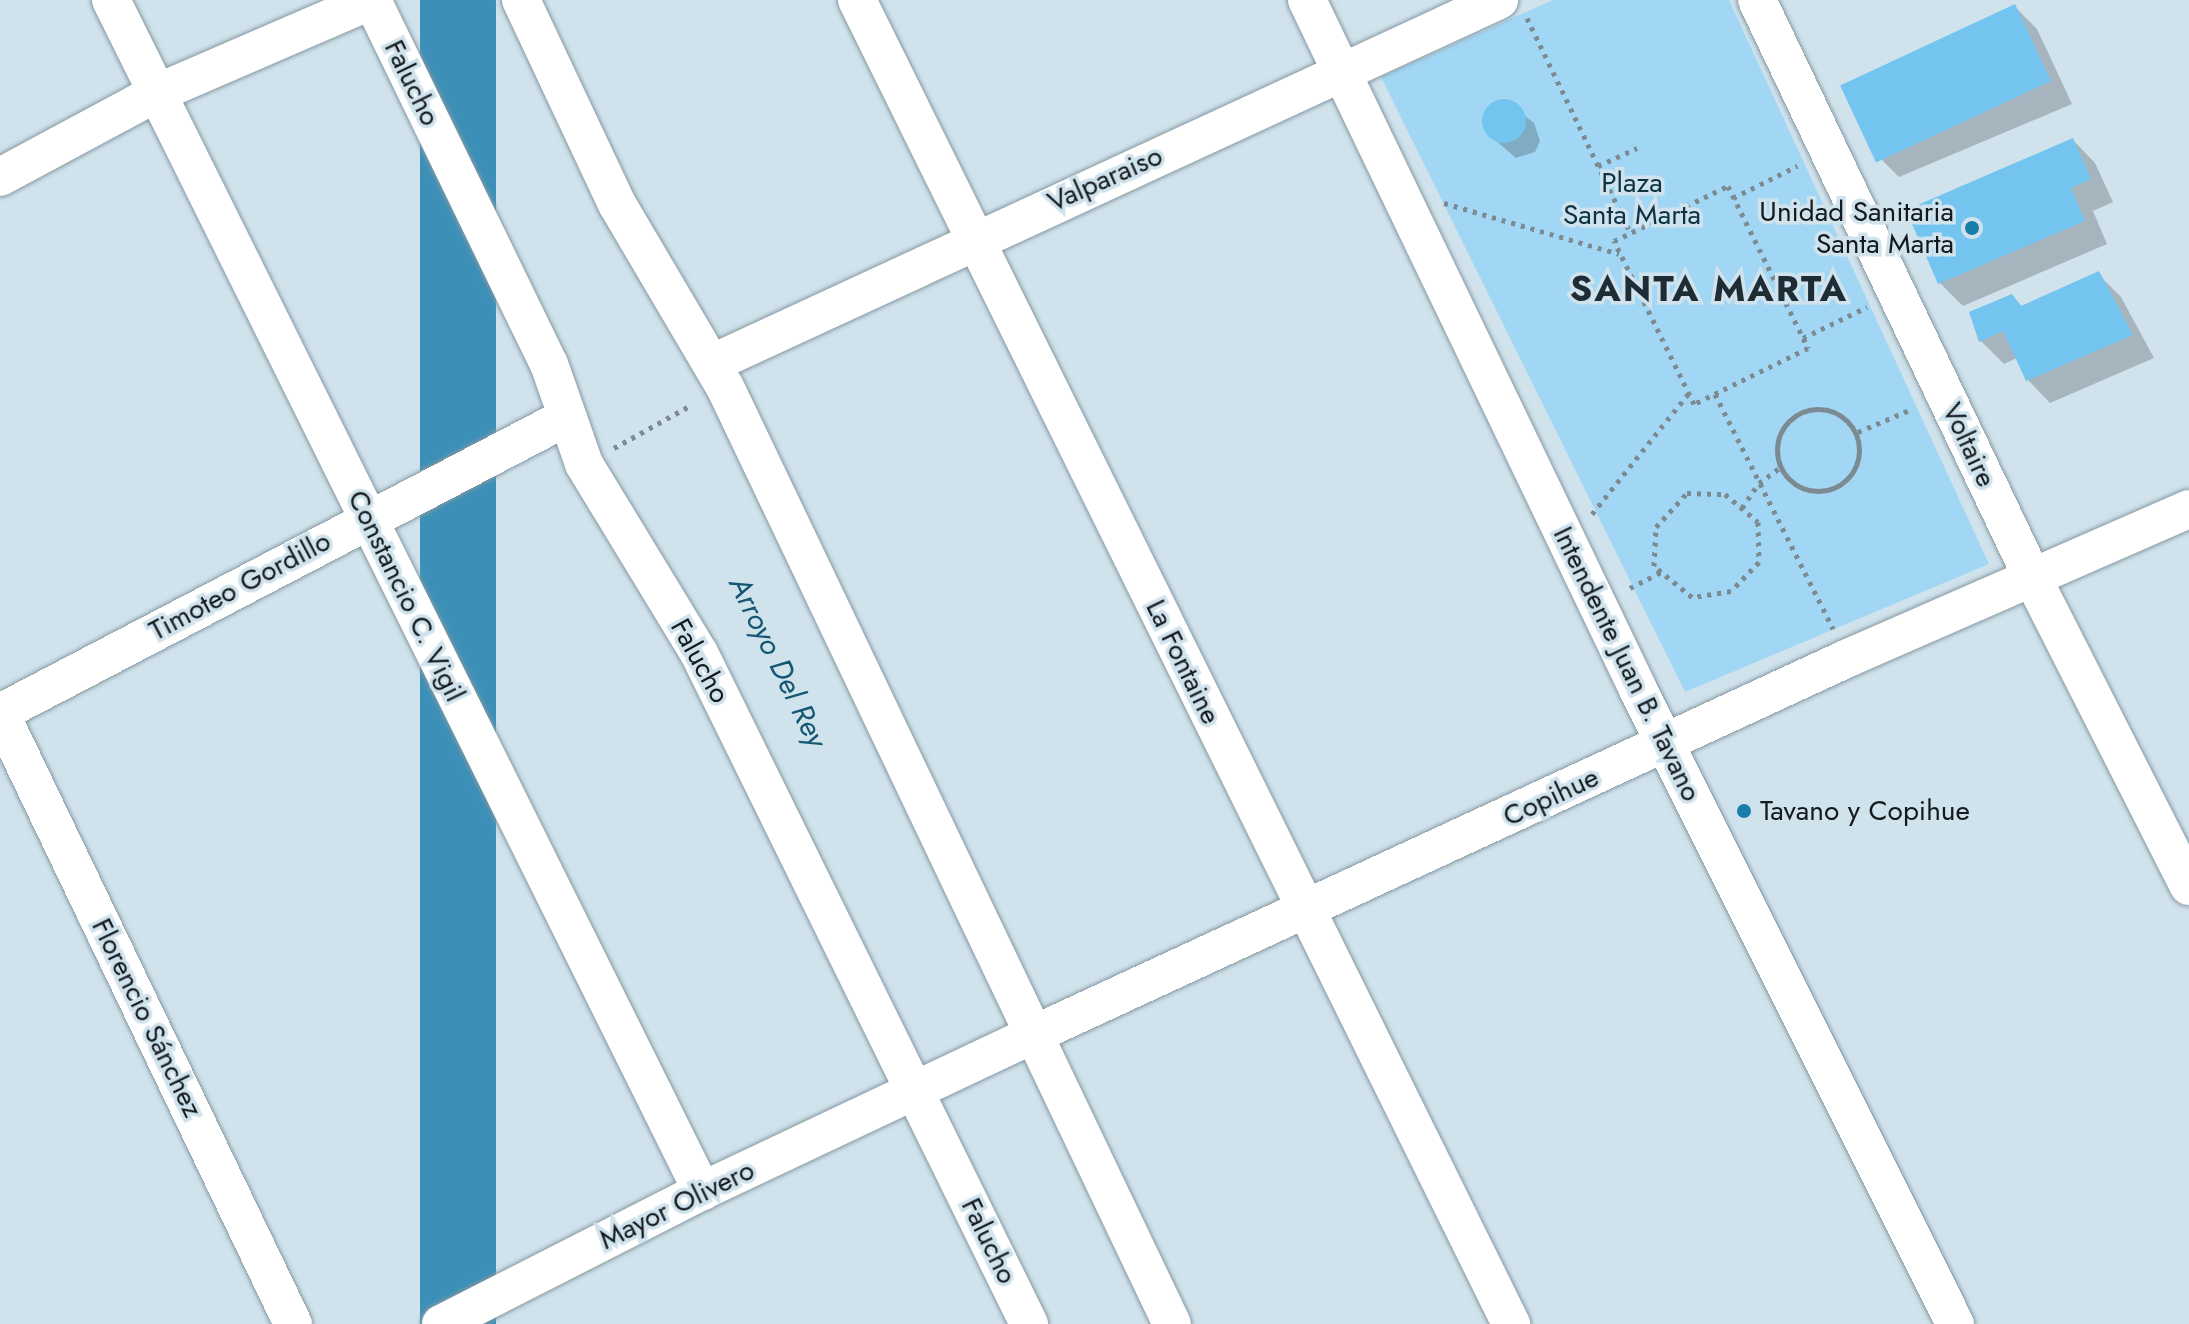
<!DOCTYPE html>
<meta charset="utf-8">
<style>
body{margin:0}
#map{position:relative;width:2189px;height:1324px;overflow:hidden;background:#d0e3ed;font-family:Jost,sans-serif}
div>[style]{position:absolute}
.green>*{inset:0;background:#a1d7f4}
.water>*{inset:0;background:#3c90b8;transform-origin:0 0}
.shadow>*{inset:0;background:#0003}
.building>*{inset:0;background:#73c5ef;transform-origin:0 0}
.round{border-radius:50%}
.path>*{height:5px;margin-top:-2.5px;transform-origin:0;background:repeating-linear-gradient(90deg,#7c8a91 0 4px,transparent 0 10px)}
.path>.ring{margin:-2.5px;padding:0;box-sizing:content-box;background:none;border:5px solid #7c8a91;border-radius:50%}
.roads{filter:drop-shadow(0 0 2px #8698a1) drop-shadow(0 0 2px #8698a1)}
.street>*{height:38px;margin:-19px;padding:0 19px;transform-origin:19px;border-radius:19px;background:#fff}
.dots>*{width:22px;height:22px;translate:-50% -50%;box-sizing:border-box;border:4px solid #d0e3ed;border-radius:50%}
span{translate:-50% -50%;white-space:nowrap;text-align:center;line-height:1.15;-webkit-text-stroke:7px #d0e3ed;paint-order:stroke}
.street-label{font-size:28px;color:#131a1d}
.park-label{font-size:28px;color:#0c3243}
.poi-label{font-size:28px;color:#131a1d}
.right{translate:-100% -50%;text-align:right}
.left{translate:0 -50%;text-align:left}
.water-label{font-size:30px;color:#155672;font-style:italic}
.district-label{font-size:36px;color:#1e2d35;font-weight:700;letter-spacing:2px}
</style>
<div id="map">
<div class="green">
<i style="clip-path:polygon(1553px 0,1729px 0,1989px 564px,1685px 692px,1381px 77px)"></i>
</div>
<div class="water">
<i style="left:420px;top:0;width:76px;height:1475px"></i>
</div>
<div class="shadow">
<i style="clip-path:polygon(2014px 6px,2037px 29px,2072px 104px,1899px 177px,1876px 154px)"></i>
<i style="clip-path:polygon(1506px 101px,1534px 123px,1540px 141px,1535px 152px,1516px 158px,1488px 134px,1485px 115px,1493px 104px)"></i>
<i style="clip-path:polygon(2073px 140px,2095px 163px,2113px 202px,2093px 211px,2107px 244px,1963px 306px,1940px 283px)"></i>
<i style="clip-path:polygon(2098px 274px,2121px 297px,2154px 358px,2050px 403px,2028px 380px,2017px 358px,2004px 364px,1981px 341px,1971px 314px,2012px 296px,2023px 307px)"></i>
</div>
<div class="building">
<i style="left:2015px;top:4px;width:85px;height:193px;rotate:65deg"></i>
<i class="round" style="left:1482px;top:99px;width:44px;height:44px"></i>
<i style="clip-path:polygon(2073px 138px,2091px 179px,2071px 188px,2085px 221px,1938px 284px,1906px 210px)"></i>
<i style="clip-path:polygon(2099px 271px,2133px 335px,2026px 381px,2003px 331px,1979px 342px,1969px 312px,2012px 294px,2021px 306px)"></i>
</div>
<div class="path">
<i style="left:1527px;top:18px;width:240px;rotate:64.3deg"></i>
<i style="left:1598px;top:166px;width:43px;rotate:-24.8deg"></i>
<i style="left:1728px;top:186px;width:181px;rotate:63.7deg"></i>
<i style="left:1808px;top:348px;width:127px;rotate:153.8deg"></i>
<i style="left:1694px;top:404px;width:182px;rotate:-116.1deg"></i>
<i style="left:1614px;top:241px;width:127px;rotate:-25.8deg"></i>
<i style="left:1733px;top:198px;width:72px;rotate:-26.6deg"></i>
<i style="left:1444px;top:203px;width:182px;rotate:16.2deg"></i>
<i style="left:1803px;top:338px;width:71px;rotate:-25.8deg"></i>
<i style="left:1715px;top:394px;width:263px;rotate:63.3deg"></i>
<i class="ring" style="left:1777px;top:409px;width:77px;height:77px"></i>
<i style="left:1858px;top:432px;width:59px;rotate:-23.1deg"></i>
<i style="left:614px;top:448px;width:90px;rotate:-29.1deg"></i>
<i style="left:1687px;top:493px;width:38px;rotate:2deg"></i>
<i style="left:1725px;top:494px;width:43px;rotate:40.3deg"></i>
<i style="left:1758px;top:522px;width:40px;rotate:88.6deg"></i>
<i style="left:1759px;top:562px;width:40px;rotate:134deg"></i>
<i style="left:1731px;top:591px;width:39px;rotate:171deg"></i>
<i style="left:1692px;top:597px;width:49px;rotate:-140.8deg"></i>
<i style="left:1654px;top:566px;width:39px;rotate:-87deg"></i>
<i style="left:1656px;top:527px;width:46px;rotate:-47.6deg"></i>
<i style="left:1742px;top:508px;width:30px;rotate:-56deg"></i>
<i style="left:1759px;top:483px;width:27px;rotate:-36deg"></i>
<i style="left:1592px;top:514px;width:155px;rotate:-51.3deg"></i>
<i style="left:1630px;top:588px;width:35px;rotate:-27deg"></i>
</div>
<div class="roads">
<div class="street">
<i style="left:111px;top:0;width:1330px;rotate:63.61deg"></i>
<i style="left:372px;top:0;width:405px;rotate:64.1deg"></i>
<i style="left:549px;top:364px;width:106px;rotate:70.7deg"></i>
<i style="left:584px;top:464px;width:221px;rotate:58.7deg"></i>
<i style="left:699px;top:653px;width:748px;rotate:63.81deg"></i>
<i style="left:521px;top:0;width:225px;rotate:64.8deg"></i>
<i style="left:617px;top:204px;width:212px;rotate:59.5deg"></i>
<i style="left:725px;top:387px;width:1038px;rotate:64.5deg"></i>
<i style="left:857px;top:0;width:1477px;rotate:63.71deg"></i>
<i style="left:1307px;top:0;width:764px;rotate:64.34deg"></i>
<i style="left:1638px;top:689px;width:710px;rotate:63.47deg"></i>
<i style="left:1757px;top:0;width:644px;rotate:64.51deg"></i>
<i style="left:2034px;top:581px;width:342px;rotate:63.1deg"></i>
<i style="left:0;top:177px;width:176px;rotate:-28.2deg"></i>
<i style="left:155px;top:94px;width:236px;rotate:-23.4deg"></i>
<i style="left:713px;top:363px;width:866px;rotate:-24.79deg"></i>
<i style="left:0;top:713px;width:678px;rotate:64.38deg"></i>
<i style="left:0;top:713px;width:640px;rotate:-27.57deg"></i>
<i style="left:441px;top:1324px;width:293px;rotate:-27deg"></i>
<i style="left:702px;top:1191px;width:354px;rotate:-25.3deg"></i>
<i style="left:1022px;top:1040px;width:910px;rotate:-24.82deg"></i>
<i style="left:1848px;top:658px;width:372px;rotate:-23.6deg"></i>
</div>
</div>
<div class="dots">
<i style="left:1972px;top:228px;background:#187ea9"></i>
<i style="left:1744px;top:811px;background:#187ea9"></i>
</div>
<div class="street-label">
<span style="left:412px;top:83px;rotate:64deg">Falucho</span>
<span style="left:1105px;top:179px;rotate:-24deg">Valparaiso</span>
<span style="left:1969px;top:445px;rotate:65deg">Voltaire</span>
<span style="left:240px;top:586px;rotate:-28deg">Timoteo Gordillo</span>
<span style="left:406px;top:596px;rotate:64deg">Constancio C. Vigil</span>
<span style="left:700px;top:661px;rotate:61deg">Falucho</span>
<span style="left:1183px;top:662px;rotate:64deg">La Fontaine</span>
<span style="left:1627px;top:664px;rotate:64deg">Intendente Juan B. Tavano</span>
<span style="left:1551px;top:797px;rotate:-25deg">Copihue</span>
<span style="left:147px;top:1018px;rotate:64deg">Florencio Sánchez</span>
<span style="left:677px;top:1205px;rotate:-26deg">Mayor Olivero</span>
<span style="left:989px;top:1241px;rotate:64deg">Falucho</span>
</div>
<div class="park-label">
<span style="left:1632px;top:199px">Plaza<br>Santa Marta</span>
</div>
<div class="poi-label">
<span class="right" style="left:1954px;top:228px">Unidad Sanitaria<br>Santa Marta</span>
<span class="left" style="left:1760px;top:811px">Tavano y Copihue</span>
</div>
<div class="water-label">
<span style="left:778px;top:662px;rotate:64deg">Arroyo Del Rey</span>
</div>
<div class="district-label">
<span style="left:1709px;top:289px">SANTA MARTA</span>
</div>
</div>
